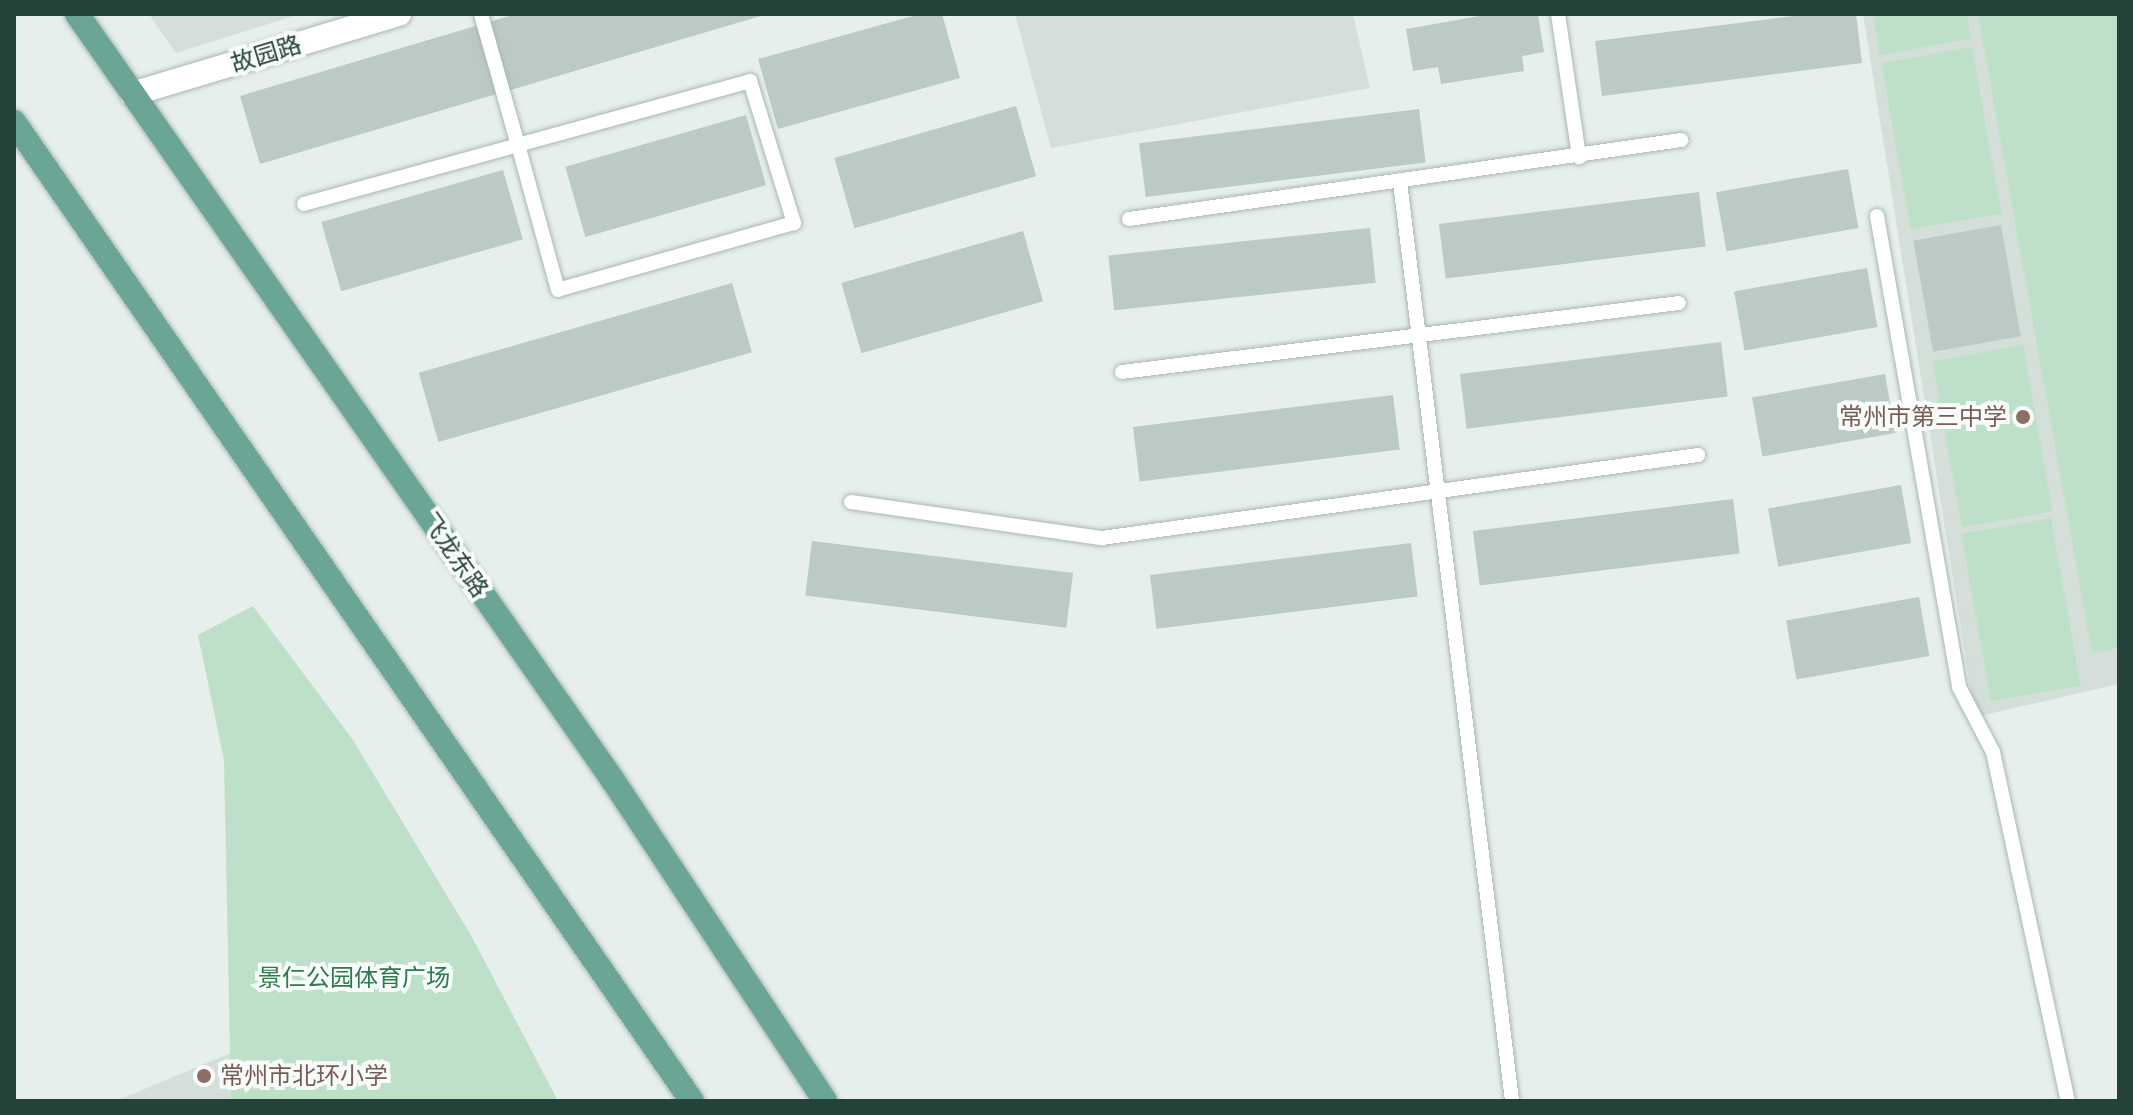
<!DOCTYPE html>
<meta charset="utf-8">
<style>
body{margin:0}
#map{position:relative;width:2133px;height:1115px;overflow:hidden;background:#e6efeb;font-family:Poppins,"Noto Sans SC",sans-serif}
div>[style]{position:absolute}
.built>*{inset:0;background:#d4dfda}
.green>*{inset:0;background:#bfe0c8;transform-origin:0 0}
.building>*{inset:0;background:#bbcac4;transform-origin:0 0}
.roads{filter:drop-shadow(0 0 2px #a8b8b2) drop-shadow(0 0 2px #a8b8b2)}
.service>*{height:14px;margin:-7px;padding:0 7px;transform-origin:7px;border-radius:7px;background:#fff}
.minor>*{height:24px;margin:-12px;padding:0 12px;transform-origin:12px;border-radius:12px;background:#fff}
.primary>*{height:24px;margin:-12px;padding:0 12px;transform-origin:12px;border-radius:12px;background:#6aa596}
.dots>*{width:22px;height:22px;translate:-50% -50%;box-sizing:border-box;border:4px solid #f7fbf9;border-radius:50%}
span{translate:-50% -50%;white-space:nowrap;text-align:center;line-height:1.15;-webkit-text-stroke:8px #f7fbf9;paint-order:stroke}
.street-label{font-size:24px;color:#24423a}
.education-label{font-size:24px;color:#785e54}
.right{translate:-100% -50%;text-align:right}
.left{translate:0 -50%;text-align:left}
.park-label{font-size:24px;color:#2d7a4b}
.frame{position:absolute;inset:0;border:16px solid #24423a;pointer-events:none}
</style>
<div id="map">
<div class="built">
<i style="clip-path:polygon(149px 14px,300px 14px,176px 53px)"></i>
<i style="clip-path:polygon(1015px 14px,1353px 14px,1370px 88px,1051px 148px)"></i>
<i style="clip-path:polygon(1863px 14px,2119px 14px,2119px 684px,1975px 717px)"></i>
<i style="clip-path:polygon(235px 1051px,231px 1101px,116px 1101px)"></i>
</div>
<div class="green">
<i style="clip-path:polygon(1873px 14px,1967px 14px,1971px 39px,1880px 55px)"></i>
<i style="clip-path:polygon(1978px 14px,2119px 14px,2119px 648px,2092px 653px)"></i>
<i style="left:1972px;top:47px;width:169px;height:92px;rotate:80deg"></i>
<i style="left:2023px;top:345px;width:169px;height:92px;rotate:80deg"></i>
<i style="left:2051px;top:518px;width:170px;height:91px;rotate:80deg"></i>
<i style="clip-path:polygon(253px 606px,353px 740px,472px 937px,558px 1101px,231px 1101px,224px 760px,198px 635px)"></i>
</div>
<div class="building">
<i style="clip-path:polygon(516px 14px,764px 15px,260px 164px,240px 96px)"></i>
<i style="clip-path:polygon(920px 14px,942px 14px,960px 78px,778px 129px,758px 59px)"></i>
<i style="clip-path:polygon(1491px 14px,1538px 14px,1544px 52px,1522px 56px,1524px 71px,1441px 84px,1438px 67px,1413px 71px,1406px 29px)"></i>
<i style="clip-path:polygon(1809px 14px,1856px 14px,1862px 63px,1602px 96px,1595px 41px)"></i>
<i style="left:1016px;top:106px;width:73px;height:189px;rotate:74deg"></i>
<i style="left:1419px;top:109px;width:54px;height:282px;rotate:83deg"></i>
<i style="left:746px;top:115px;width:73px;height:188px;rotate:74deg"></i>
<i style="left:1848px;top:169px;width:60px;height:134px;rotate:80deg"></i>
<i style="left:503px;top:170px;width:72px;height:189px;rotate:74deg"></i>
<i style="left:1699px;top:192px;width:55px;height:262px;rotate:83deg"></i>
<i style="left:2001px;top:225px;width:113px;height:89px;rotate:80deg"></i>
<i style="left:1370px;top:228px;width:55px;height:263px;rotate:84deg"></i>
<i style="left:1023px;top:231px;width:73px;height:189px;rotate:74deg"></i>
<i style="left:1867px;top:268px;width:60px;height:135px;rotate:80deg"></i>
<i style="left:732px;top:283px;width:72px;height:326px;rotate:74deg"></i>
<i style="left:1721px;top:342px;width:55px;height:263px;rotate:83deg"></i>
<i style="left:1885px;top:374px;width:60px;height:135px;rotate:80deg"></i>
<i style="left:1393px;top:395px;width:55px;height:262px;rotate:83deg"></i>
<i style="left:1901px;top:485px;width:59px;height:135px;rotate:80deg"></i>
<i style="left:1733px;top:499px;width:55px;height:262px;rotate:83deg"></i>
<i style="left:812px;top:541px;width:263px;height:55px;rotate:7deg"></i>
<i style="left:1411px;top:543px;width:54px;height:263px;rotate:83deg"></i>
<i style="left:1919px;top:597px;width:60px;height:135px;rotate:80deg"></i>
</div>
<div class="roads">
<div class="service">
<i style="left:1558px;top:14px;width:145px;rotate:81.6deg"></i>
<i style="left:1400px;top:182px;width:926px;rotate:83.05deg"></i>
<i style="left:304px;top:204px;width:222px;rotate:-15.4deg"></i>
<i style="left:518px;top:145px;width:241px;rotate:-15.4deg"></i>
<i style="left:750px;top:81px;width:149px;rotate:72.8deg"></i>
<i style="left:794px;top:223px;width:245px;rotate:164.2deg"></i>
<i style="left:558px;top:290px;width:150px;rotate:-105.4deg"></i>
<i style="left:518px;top:145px;width:136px;rotate:-105.8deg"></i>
<i style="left:1877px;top:216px;width:478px;rotate:80.1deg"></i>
<i style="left:1959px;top:687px;width:73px;rotate:62.4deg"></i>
<i style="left:1993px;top:752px;width:357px;rotate:77.9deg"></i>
<i style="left:1129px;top:219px;width:558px;rotate:-8.14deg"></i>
<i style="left:1122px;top:372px;width:561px;rotate:-7.06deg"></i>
<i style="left:851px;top:502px;width:254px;rotate:8.2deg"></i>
<i style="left:1102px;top:538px;width:602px;rotate:-7.93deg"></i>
</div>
<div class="minor">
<i style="left:132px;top:94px;width:279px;rotate:-16.7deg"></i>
</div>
<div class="primary">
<i style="left:77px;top:14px;width:934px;rotate:55.03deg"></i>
<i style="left:612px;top:779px;width:386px;rotate:56.5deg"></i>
<i style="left:14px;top:122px;width:1191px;rotate:55.3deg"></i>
</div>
</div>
<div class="dots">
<i style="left:2023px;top:417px;background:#8d6e63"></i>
<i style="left:204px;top:1076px;background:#8d6e63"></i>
</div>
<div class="street-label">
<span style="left:266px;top:54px;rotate:-17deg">故园路</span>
<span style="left:455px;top:555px;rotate:55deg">飞龙东路</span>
</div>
<div class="education-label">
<span class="right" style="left:2007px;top:417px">常州市第三中学</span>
<span class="left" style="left:220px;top:1076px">常州市北环小学</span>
</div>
<div class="park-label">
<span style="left:354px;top:978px">景仁公园体育广场</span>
</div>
<div class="frame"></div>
</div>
